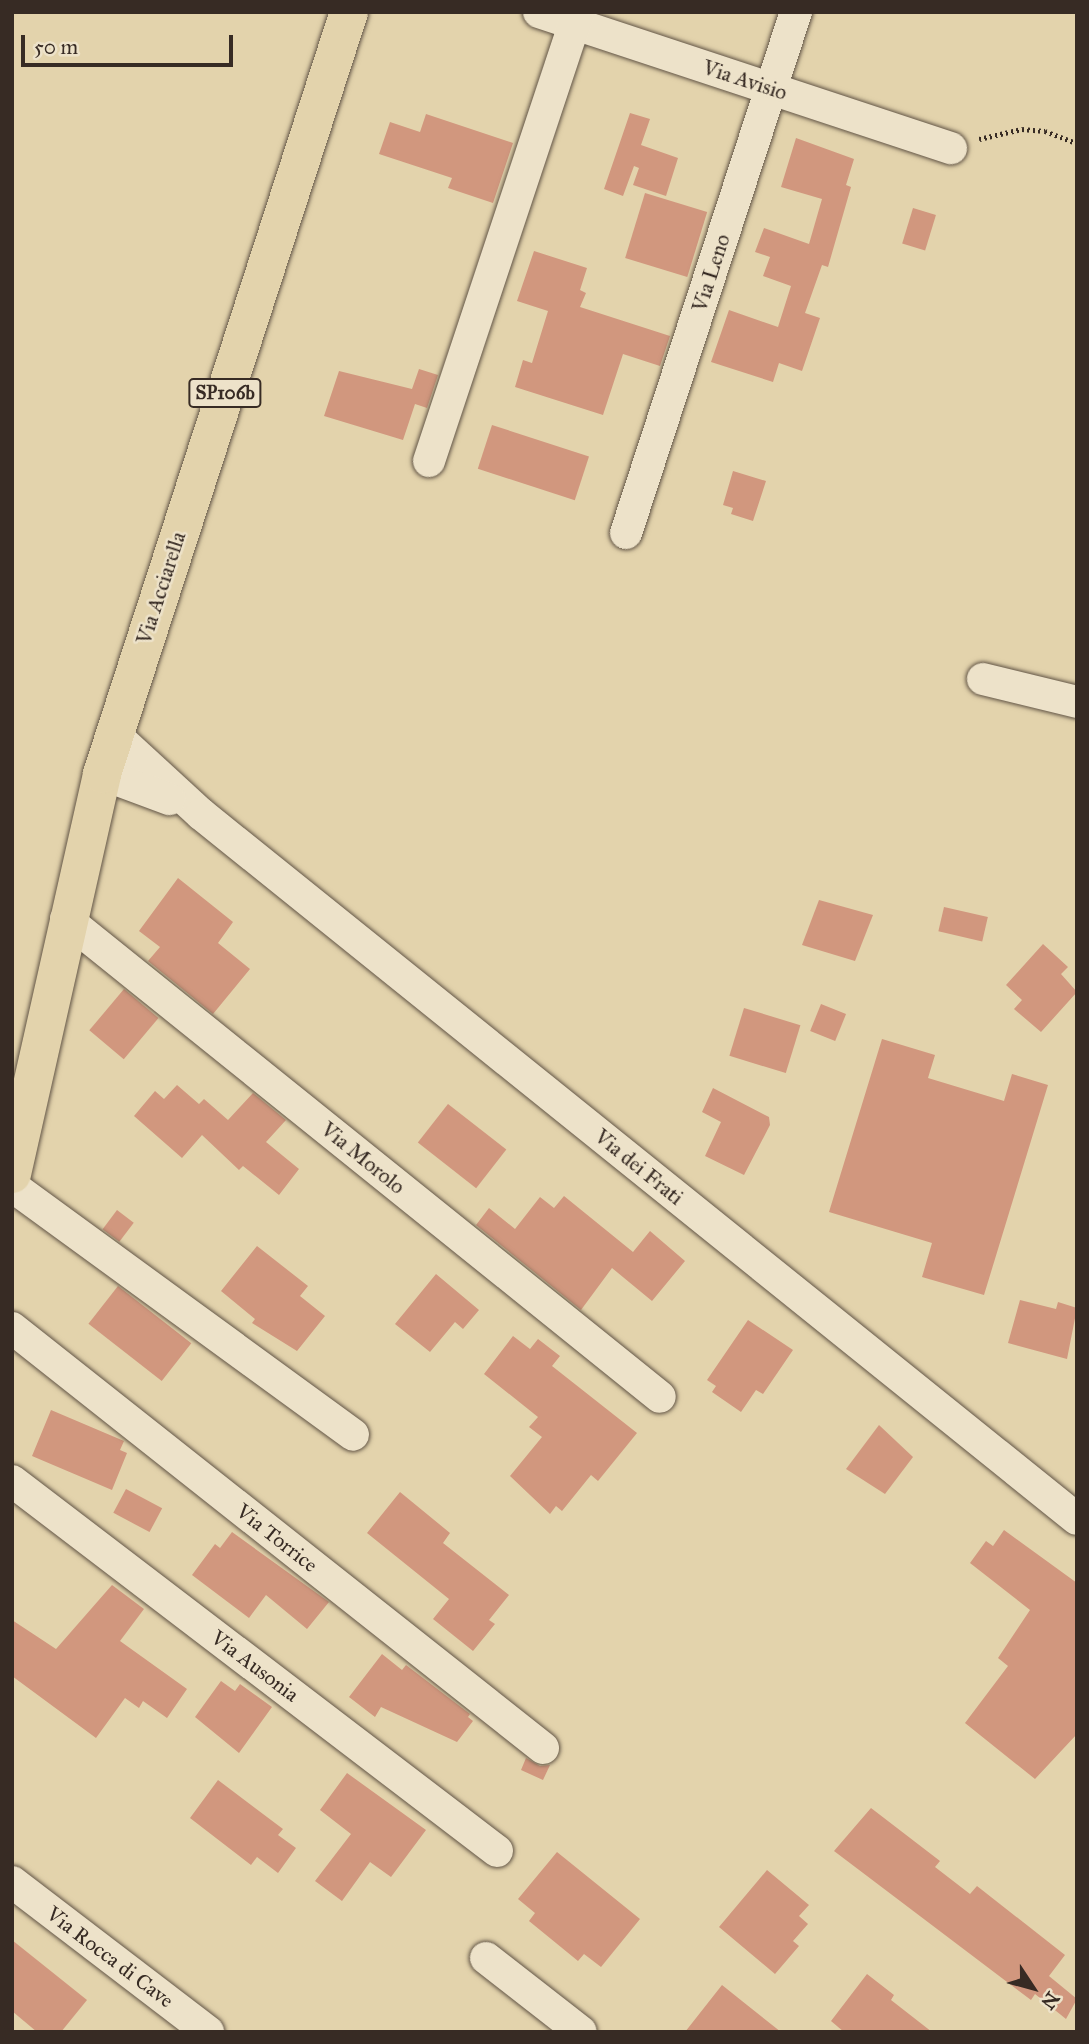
<!DOCTYPE html>
<style>
body{margin:0}
#map{position:relative;width:1089px;height:2044px;overflow:hidden;background:#e3d3ac;font-family:"IM FELL Great Primer",serif}
div>[style]{position:absolute}
.building>*{inset:0;background:#d1977e;transform-origin:0 0}
.path>*{height:4.5px;margin-top:-2.25px;transform-origin:0;background:repeating-linear-gradient(90deg,#372b24 0 2px,transparent 0 5.5px)}
.roads{filter:drop-shadow(0 0 2px #625546) drop-shadow(0 0 2px #625546)}
.minor>*{height:32px;margin:-16px;padding:0 16px;transform-origin:16px;border-radius:16px;background:#ede2c9}
.primary>*{height:38px;margin:-19px;padding:0 19px;transform-origin:19px;border-radius:19px;background:#e3d3ac}
span{translate:-50% -50%;white-space:nowrap;text-align:center;line-height:1.15;-webkit-text-stroke:5px #ede2c9;paint-order:stroke}
.shield-label span{padding:2px 5px;background:#ede2c9;border:2px solid;border-radius:5px;-webkit-text-stroke-width:0}
.shield-label{font-size:19px;color:#372b24;font-weight:700}
.street-label{font-size:21px;color:#372b24}
.frame{position:absolute;inset:0;border:14px solid #372b24;pointer-events:none}
.north{position:absolute;left:998px;top:1953px;width:70px;height:70px;-webkit-text-stroke:5px #ede2c9;paint-order:stroke;rotate:126deg;font-size:19px;font-weight:700;line-height:28px;text-align:center;color:#372b24}
.north::after{content:'';display:block;margin:auto;width:24px;height:32px;background:#372b24;clip-path:polygon(50% 0,100% 100%,50% 72%,0 100%)}
.scale{position:absolute;left:21px;top:35px;width:212px;height:32px;box-sizing:border-box;border:4px solid #372b24;border-top:0;padding-left:9px;font-size:21px;line-height:24px;white-space:nowrap;color:#372b24;-webkit-text-stroke:5px #ede2c9;paint-order:stroke}
</style>
<div id="map">
<div class="building">
<i style="clip-path:polygon(630px 113px,650px 119px,641px 145px,678px 158px,666px 196px,633px 185px,639px 168px,634px 166px,623px 196px,604px 189px)"></i>
<i style="clip-path:polygon(426px 114px,513px 143px,493px 203px,448px 188px,452px 178px,379px 154px,390px 122px,420px 132px)"></i>
<i style="clip-path:polygon(796px 138px,854px 159px,846px 185px,851px 187px,828px 267px,822px 265px,805px 313px,820px 318px,802px 371px,779px 363px,773px 382px,711px 362px,729px 310px,778px 327px,791px 286px,763px 276px,770px 257px,755px 252px,764px 228px,809px 244px,822px 199px,781px 187px)"></i>
<i style="left:645px;top:193px;width:65px;height:68px;rotate:17deg"></i>
<i style="left:913px;top:208px;width:24px;height:37px;rotate:17deg"></i>
<i style="clip-path:polygon(534px 251px,587px 268px,580px 290px,586px 293px,580px 307px,670px 336px,660px 366px,623px 354px,603px 415px,515px 387px,523px 360px,532px 363px,548px 311px,517px 301px)"></i>
<i style="clip-path:polygon(419px 369px,438px 375px,427px 408px,415px 404px,403px 440px,324px 416px,339px 371px,412px 389px)"></i>
<i style="left:492px;top:425px;width:102px;height:46px;rotate:18deg"></i>
<i style="clip-path:polygon(733px 471px,766px 481px,753px 521px,731px 514px,733px 508px,723px 505px)"></i>
<i style="clip-path:polygon(178px 878px,233px 922px,218px 943px,250px 969px,213px 1014px,148px 961px,160px 947px,139px 931px)"></i>
<i style="clip-path:polygon(819px 900px,873px 915px,855px 961px,802px 945px)"></i>
<i style="left:944px;top:907px;width:45px;height:25px;rotate:13deg"></i>
<i style="clip-path:polygon(1043px 944px,1068px 967px,1061px 974px,1077px 992px,1041px 1032px,1014px 1009px,1022px 1000px,1006px 985px)"></i>
<i style="left:124px;top:989px;width:45px;height:54px;rotate:40deg"></i>
<i style="left:821px;top:1004px;width:27px;height:29px;rotate:22deg"></i>
<i style="left:744px;top:1008px;width:59px;height:50px;rotate:17deg"></i>
<i style="clip-path:polygon(882px 1039px,935px 1055px,928px 1078px,1004px 1101px,1012px 1074px,1048px 1085px,984px 1295px,922px 1277px,932px 1243px,829px 1212px)"></i>
<i style="clip-path:polygon(177px 1085px,199px 1104px,204px 1099px,228px 1120px,253px 1093px,286px 1120px,266px 1142px,299px 1169px,279px 1195px,243px 1166px,239px 1170px,202px 1135px,182px 1158px,134px 1116px,155px 1091px,164px 1099px)"></i>
<i style="clip-path:polygon(713px 1088px,769px 1117px,770px 1125px,744px 1175px,705px 1156px,721px 1122px,702px 1112px)"></i>
<i style="left:448px;top:1104px;width:74px;height:49px;rotate:38deg"></i>
<i style="clip-path:polygon(564px 1196px,633px 1252px,650px 1231px,685px 1261px,652px 1301px,612px 1268px,581px 1310px,476px 1225px,489px 1208px,515px 1229px,540px 1197px,554px 1208px)"></i>
<i style="left:117px;top:1210px;width:21px;height:24px;rotate:37deg"></i>
<i style="clip-path:polygon(257px 1246px,308px 1286px,300px 1296px,325px 1316px,297px 1351px,252px 1323px,255px 1319px,221px 1291px)"></i>
<i style="clip-path:polygon(436px 1274px,479px 1310px,463px 1329px,455px 1322px,430px 1352px,395px 1324px)"></i>
<i style="left:118px;top:1286px;width:93px;height:48px;rotate:38deg"></i>
<i style="clip-path:polygon(1020px 1300px,1056px 1309px,1058px 1302px,1077px 1308px,1067px 1359px,1008px 1343px)"></i>
<i style="clip-path:polygon(748px 1320px,793px 1350px,763px 1394px,756px 1390px,741px 1412px,712px 1392px,716px 1386px,707px 1380px)"></i>
<i style="clip-path:polygon(513px 1336px,530px 1349px,538px 1339px,560px 1356px,552px 1366px,637px 1433px,598px 1481px,591px 1475px,562px 1511px,556px 1506px,550px 1514px,510px 1476px,542px 1437px,529px 1427px,538px 1417px,484px 1374px)"></i>
<i style="clip-path:polygon(51px 1410px,124px 1441px,120px 1450px,127px 1453px,112px 1490px,32px 1456px)"></i>
<i style="clip-path:polygon(879px 1425px,913px 1457px,885px 1494px,846px 1469px)"></i>
<i style="left:126px;top:1489px;width:41px;height:27px;rotate:28deg"></i>
<i style="clip-path:polygon(400px 1492px,450px 1533px,443px 1543px,509px 1595px,489px 1620px,495px 1624px,473px 1651px,433px 1619px,449px 1599px,367px 1533px)"></i>
<i style="clip-path:polygon(1004px 1530px,1077px 1583px,1077px 1734px,1035px 1779px,965px 1723px,1008px 1666px,998px 1658px,1030px 1610px,970px 1563px,986px 1541px,993px 1546px)"></i>
<i style="clip-path:polygon(232px 1532px,329px 1602px,307px 1629px,266px 1595px,249px 1618px,192px 1575px,215px 1544px,220px 1548px)"></i>
<i style="clip-path:polygon(112px 1585px,144px 1609px,120px 1641px,187px 1689px,167px 1718px,143px 1701px,139px 1708px,125px 1698px,96px 1738px,12px 1676px,12px 1620px,56px 1649px)"></i>
<i style="clip-path:polygon(382px 1654px,402px 1670px,406px 1665px,470px 1714px,468px 1717px,473px 1721px,457px 1742px,381px 1707px,375px 1717px,349px 1697px)"></i>
<i style="clip-path:polygon(221px 1681px,235px 1691px,240px 1684px,272px 1707px,239px 1753px,195px 1717px)"></i>
<i style="clip-path:polygon(526px 1758px,540px 1766px,550px 1765px,543px 1780px,521px 1770px)"></i>
<i style="clip-path:polygon(347px 1773px,426px 1830px,391px 1877px,370px 1862px,342px 1901px,315px 1881px,351px 1834px,320px 1810px)"></i>
<i style="clip-path:polygon(218px 1780px,283px 1829px,278px 1835px,296px 1848px,278px 1873px,257px 1857px,251px 1865px,190px 1818px)"></i>
<i style="clip-path:polygon(871px 1808px,940px 1861px,935px 1867px,970px 1894px,977px 1886px,1065px 1955px,1049px 1976px,1077px 1999px,1066px 2019px,1035px 1994px,1031px 2000px,834px 1851px)"></i>
<i style="clip-path:polygon(557px 1852px,640px 1919px,601px 1967px,584px 1954px,578px 1961px,529px 1921px,535px 1913px,518px 1899px)"></i>
<i style="clip-path:polygon(767px 1870px,809px 1905px,799px 1916px,808px 1924px,793px 1941px,799px 1946px,775px 1974px,719px 1927px)"></i>
<i style="clip-path:polygon(12px 1940px,87px 2000px,61px 2032px,37px 2032px,12px 2011px)"></i>
<i style="clip-path:polygon(867px 1974px,894px 1995px,891px 2000px,932px 2032px,844px 2032px,831px 2021px)"></i>
<i style="clip-path:polygon(722px 1985px,747px 2005px,781px 2032px,685px 2032px)"></i>
</div>
<div class="path">
<i style="left:979px;top:139px;width:44px;rotate:-13.1deg"></i>
<i style="left:1022px;top:129px;width:23px;rotate:5deg"></i>
<i style="left:1045px;top:131px;width:34px;rotate:21deg"></i>
</div>
<div class="roads">
<div class="minor">
<i style="left:539px;top:12px;width:434px;rotate:18.3deg"></i>
<i style="left:429px;top:461px;width:473px;rotate:-71.6deg"></i>
<i style="left:626px;top:533px;width:548px;rotate:-71.93deg"></i>
<i style="left:983px;top:679px;width:97px;rotate:13.7deg"></i>
<i style="left:114px;top:734px;width:118px;rotate:42.6deg"></i>
<i style="left:201px;top:814px;width:1124px;rotate:38.83deg"></i>
<i style="left:102px;top:774px;width:72px;rotate:20.5deg"></i>
<i style="left:66px;top:919px;width:762px;rotate:38.82deg"></i>
<i style="left:12px;top:1186px;width:422px;rotate:36.1deg"></i>
<i style="left:12px;top:1328px;width:677px;rotate:38.34deg"></i>
<i style="left:12px;top:1481px;width:610px;rotate:37.34deg"></i>
<i style="left:12px;top:1882px;width:247px;rotate:37.4deg"></i>
<i style="left:486px;top:1958px;width:120px;rotate:37.9deg"></i>
</div>
<div class="primary">
<i style="left:12px;top:1174px;width:410px;rotate:-77.3deg"></i>
<i style="left:102px;top:774px;width:801px;rotate:-72.04deg"></i>
</div>
</div>
<div class="shield-label">
<span style="left:225px;top:393px">SP106b</span>
</div>
<div class="street-label">
<span style="left:745px;top:80px;rotate:18deg">Via Avisio</span>
<span style="left:711px;top:273px;rotate:-72deg">Via Leno</span>
<span style="left:161px;top:588px;rotate:-72deg">Via Acciarella</span>
<span style="left:363px;top:1158px;rotate:39deg">Via Morolo</span>
<span style="left:639px;top:1167px;rotate:39deg">Via dei Frati</span>
<span style="left:277px;top:1538px;rotate:38deg">Via Torrice</span>
<span style="left:255px;top:1666px;rotate:37deg">Via Ausonia</span>
<span style="left:110px;top:1957px;rotate:37deg">Via Rocca di Cave</span>
</div>
<div class="frame"></div>
<div class="north">N</div>
<div class="scale">50 m</div>
</div>
